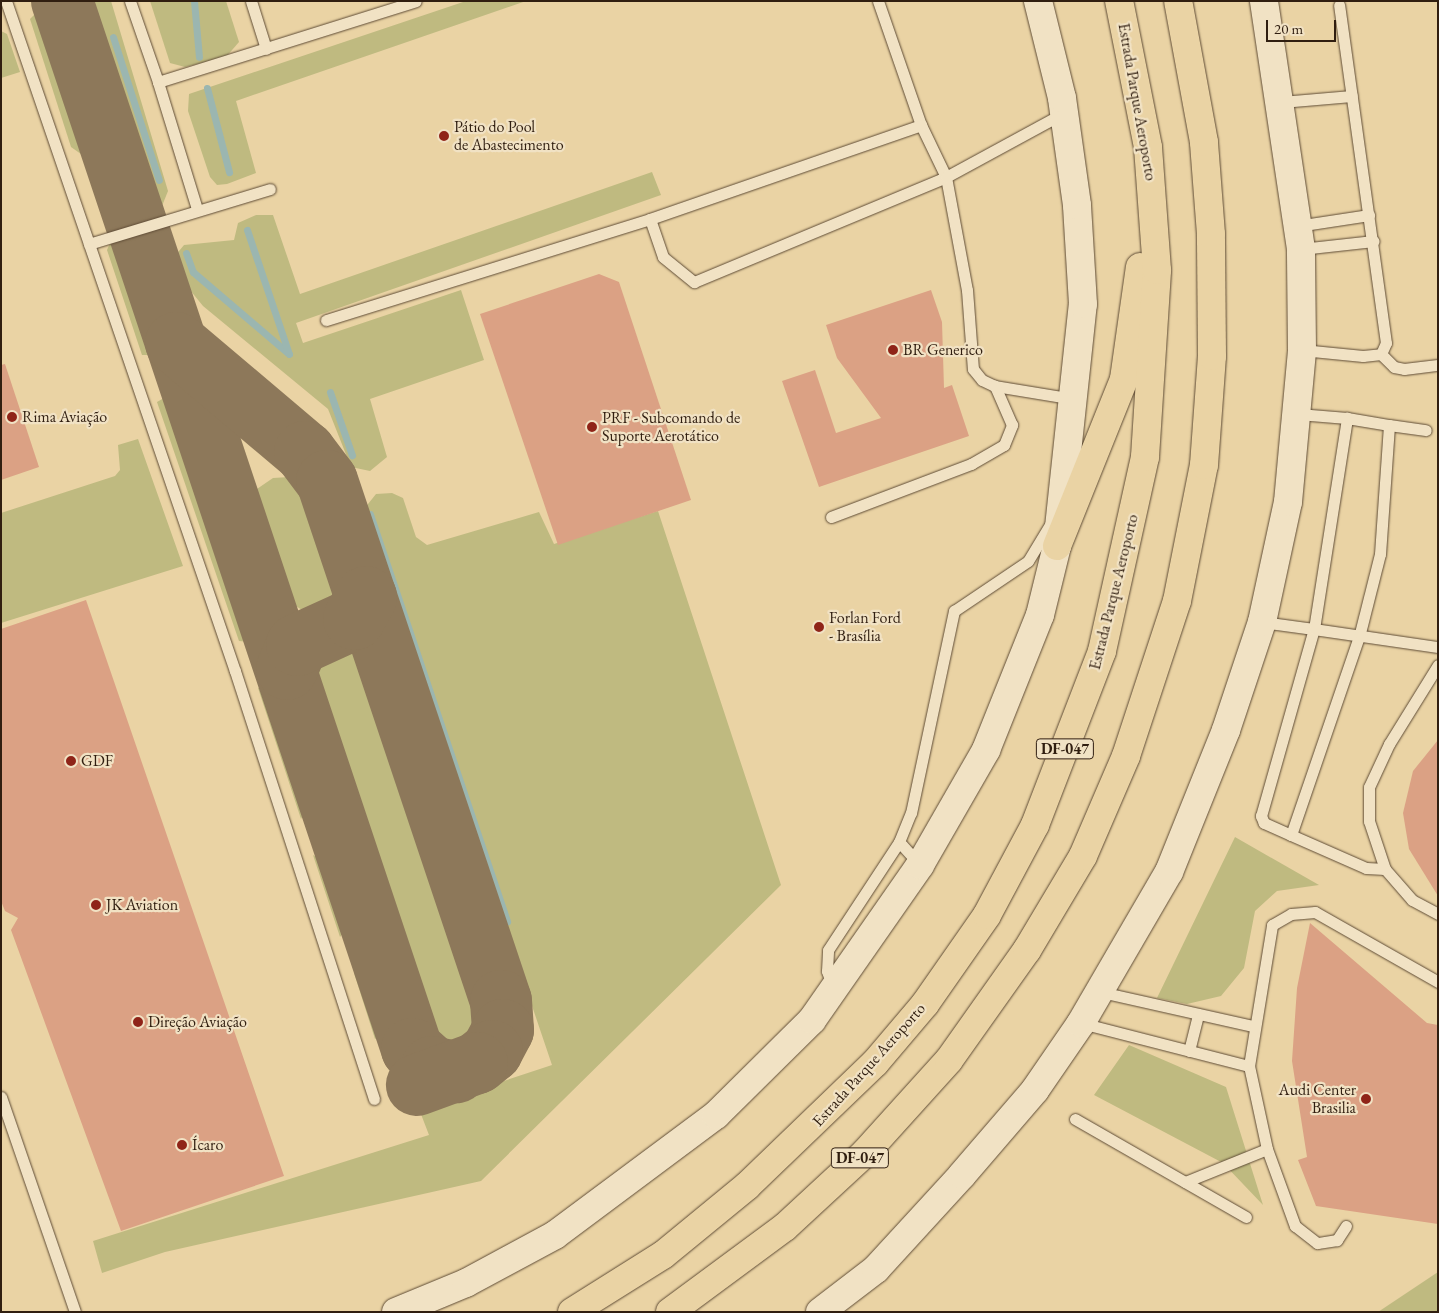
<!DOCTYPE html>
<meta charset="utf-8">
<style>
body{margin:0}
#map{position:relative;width:1439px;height:1313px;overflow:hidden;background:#ead3a4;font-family:"EB Garamond",serif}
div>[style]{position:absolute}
.green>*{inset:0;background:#bfba80}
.stream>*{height:7px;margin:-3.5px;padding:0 3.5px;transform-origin:3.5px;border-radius:3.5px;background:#9bb6b0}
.taxiway>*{height:62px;margin:-31px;padding:0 31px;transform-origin:31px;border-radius:31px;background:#8d785a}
.building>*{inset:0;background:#dba184}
.roads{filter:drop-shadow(0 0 1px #5e4b35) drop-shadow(0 0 1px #5e4b35)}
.service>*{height:11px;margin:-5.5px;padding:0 5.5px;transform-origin:5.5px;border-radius:5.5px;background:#f1e2c4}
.tertiary>*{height:28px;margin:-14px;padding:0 14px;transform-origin:14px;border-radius:14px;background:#f1e2c4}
.primary>*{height:28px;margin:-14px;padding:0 14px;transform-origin:14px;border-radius:14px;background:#ead3a4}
.dots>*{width:14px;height:14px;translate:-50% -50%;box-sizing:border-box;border:2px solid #f1e2c4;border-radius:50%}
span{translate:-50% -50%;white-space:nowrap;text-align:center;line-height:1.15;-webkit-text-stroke:4.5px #f1e2c4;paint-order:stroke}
.shield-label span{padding:1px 4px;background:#f1e2c4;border:1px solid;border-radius:4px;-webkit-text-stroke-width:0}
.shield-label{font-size:15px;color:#301e10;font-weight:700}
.street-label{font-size:16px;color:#301e10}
.poi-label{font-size:16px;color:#301e10}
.left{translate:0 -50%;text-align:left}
.right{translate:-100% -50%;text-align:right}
.frame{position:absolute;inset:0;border:2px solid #301e10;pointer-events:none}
.scale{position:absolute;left:1266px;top:20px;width:70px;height:22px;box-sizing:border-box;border:2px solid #301e10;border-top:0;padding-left:6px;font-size:15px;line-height:18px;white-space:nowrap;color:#301e10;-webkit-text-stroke:4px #f1e2c4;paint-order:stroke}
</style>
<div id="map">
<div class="green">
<i style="clip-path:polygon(83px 1px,111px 1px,168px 191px,162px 206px,155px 207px)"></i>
<i style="clip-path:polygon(150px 1px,226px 1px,239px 42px,226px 57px,185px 67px,170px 63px)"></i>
<i style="clip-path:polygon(466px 1px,526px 1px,236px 101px,256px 173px,227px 184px,217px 185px,210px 177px,188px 111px,189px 94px)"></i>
<i style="clip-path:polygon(36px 13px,50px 24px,89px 144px,88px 159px,71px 147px,30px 19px)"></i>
<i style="clip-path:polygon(1px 31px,7px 34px,20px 72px,1px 78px)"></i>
<i style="clip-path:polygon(652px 172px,661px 195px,296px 323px,303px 343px,461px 290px,484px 360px,370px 399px,387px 457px,370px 471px,351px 467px,328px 409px,203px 306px,181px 279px,174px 257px,184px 245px,234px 240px,238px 223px,256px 215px,273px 215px,300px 294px)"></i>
<i style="clip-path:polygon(111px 241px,127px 255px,151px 324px,153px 340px,147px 355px,142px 355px,107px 250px)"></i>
<i style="clip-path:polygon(164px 398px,182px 415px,252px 613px,256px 634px,249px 642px,239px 641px,157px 402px)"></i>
<i style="clip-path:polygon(138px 439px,183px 566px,1px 623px,1px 513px,115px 476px,120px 470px,118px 445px)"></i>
<i style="clip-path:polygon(289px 477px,310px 486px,333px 543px,341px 583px,329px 608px,316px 613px,302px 610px,279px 595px,253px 516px,254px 491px,273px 478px)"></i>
<i style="clip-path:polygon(392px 493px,403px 498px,416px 537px,427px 545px,539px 512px,554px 544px,658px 511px,781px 885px,481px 1181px,165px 1252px,102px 1273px,93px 1241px,429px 1135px,419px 1109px,552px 1065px,364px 509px,376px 494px)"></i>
<i style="clip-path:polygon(345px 647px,369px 659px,388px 689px,485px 1008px,480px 1026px,469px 1036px,446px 1041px,433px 1033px,424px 1017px,320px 713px,313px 687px,316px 668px,323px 655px)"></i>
<i style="clip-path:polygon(268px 685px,278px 690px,285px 705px,309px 778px,312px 800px,301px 819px,258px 688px)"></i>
<i style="clip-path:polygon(1235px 837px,1319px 885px,1277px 891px,1255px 911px,1244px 968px,1221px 996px,1187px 1004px,1157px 998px)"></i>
<i style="clip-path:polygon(313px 855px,333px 868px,349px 896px,348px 926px,340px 937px)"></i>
<i style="clip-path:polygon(354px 973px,376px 985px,388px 1021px,382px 1035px,375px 1039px)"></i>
<i style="clip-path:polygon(1129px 1045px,1226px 1087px,1263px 1205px,1223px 1163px,1094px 1095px)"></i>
<i style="clip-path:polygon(1438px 1272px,1438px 1312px,1378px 1312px)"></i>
</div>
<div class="stream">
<i style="left:194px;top:1px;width:56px;rotate:84.9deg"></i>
<i style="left:113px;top:37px;width:150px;rotate:72.2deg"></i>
<i style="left:207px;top:88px;width:87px;rotate:75.3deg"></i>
<i style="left:186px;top:253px;width:20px;rotate:70deg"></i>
<i style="left:193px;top:272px;width:126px;rotate:40.5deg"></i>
<i style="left:289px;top:354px;width:131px;rotate:-108.7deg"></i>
<i style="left:330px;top:392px;width:67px;rotate:70.8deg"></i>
<i style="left:370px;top:514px;width:430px;rotate:71.4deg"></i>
</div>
<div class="taxiway">
<i style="left:62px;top:1px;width:1105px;rotate:71.53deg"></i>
<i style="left:412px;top:1049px;width:27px;rotate:42deg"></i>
<i style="left:432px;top:1067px;width:25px;rotate:12deg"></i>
<i style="left:176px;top:343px;width:169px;rotate:40.2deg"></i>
<i style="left:305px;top:452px;width:36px;rotate:53deg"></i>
<i style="left:327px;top:481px;width:548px;rotate:71.5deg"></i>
<i style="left:501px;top:1001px;width:29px;rotate:86deg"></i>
<i style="left:503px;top:1030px;width:24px;rotate:118deg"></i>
<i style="left:492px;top:1051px;width:19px;rotate:141deg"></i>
<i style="left:477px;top:1063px;width:64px;rotate:159.9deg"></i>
<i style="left:287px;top:669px;width:26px;rotate:-67deg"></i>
<i style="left:297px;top:645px;width:63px;rotate:-24.5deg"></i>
<i style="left:354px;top:619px;width:25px;rotate:-61deg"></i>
</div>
<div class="building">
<i style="clip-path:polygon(599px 274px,619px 282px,691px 500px,558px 545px,480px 314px)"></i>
<i style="clip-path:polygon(931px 290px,942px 322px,944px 388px,952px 385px,969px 436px,819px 487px,782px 381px,815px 370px,836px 433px,881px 418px,837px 358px,826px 325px)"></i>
<i style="clip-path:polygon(5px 364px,39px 467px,1px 480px,1px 365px)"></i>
<i style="clip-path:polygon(86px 600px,284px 1176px,121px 1231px,11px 930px,18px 918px,5px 911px,1px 901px,1px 629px)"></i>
<i style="clip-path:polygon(1438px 740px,1438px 896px,1409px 849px,1403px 813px,1413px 771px)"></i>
<i style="clip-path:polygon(1310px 923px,1427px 1023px,1438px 1025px,1438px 1224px,1316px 1206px,1298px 1160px,1307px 1157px,1292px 1061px,1297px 988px)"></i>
</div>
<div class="roads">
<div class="service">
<i style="left:6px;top:1px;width:708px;rotate:71.13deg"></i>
<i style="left:235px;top:671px;width:450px;rotate:72deg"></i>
<i style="left:130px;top:1px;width:86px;rotate:70.9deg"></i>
<i style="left:251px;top:1px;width:50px;rotate:72.6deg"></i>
<i style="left:878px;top:1px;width:131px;rotate:70.9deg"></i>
<i style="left:921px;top:125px;width:58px;rotate:64.3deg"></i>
<i style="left:946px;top:177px;width:115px;rotate:79.5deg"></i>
<i style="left:967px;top:290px;width:79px;rotate:85.7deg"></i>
<i style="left:973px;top:369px;width:14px;rotate:51deg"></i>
<i style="left:982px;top:380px;width:14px;rotate:25deg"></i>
<i style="left:995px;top:386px;width:80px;rotate:9.3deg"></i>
<i style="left:1281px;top:102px;width:71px;rotate:-4.8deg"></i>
<i style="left:197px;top:209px;width:133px;rotate:-107.1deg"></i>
<i style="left:158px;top:82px;width:270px;rotate:-17.4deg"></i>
<i style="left:650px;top:219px;width:40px;rotate:71.1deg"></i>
<i style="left:663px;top:257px;width:40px;rotate:39deg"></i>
<i style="left:694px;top:282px;width:273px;rotate:-22.6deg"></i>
<i style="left:946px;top:177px;width:134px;rotate:-28.5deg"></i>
<i style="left:1297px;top:226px;width:73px;rotate:-8.7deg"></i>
<i style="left:89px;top:244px;width:189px;rotate:-16.9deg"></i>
<i style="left:1301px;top:249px;width:73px;rotate:-6.3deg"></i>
<i style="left:326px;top:320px;width:339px;rotate:-17.3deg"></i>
<i style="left:650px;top:219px;width:287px;rotate:-19.1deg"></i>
<i style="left:1302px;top:350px;width:61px;rotate:5.6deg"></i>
<i style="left:1363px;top:356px;width:18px;rotate:-6deg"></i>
<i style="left:1381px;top:354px;width:12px;rotate:-66deg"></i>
<i style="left:1386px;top:343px;width:341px;rotate:-97.9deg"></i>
<i style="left:1381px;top:354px;width:18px;rotate:45deg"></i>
<i style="left:1394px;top:367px;width:10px;rotate:11deg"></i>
<i style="left:1404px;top:369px;width:34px;rotate:-7deg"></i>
<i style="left:1298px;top:414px;width:49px;rotate:4.7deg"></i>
<i style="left:831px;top:517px;width:150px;rotate:-20.7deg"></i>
<i style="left:971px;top:464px;width:38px;rotate:-30deg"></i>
<i style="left:1004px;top:445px;width:22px;rotate:-68deg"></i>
<i style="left:1012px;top:425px;width:43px;rotate:-113.6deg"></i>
<i style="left:1262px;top:622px;width:52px;rotate:7.7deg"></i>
<i style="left:1314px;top:629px;width:214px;rotate:-81.1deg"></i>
<i style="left:1347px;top:418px;width:43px;rotate:9.5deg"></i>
<i style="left:1438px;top:665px;width:93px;rotate:121.8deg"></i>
<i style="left:1389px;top:744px;width:47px;rotate:114.9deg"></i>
<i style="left:1369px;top:787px;width:34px;rotate:90deg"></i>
<i style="left:1369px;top:821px;width:51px;rotate:71.6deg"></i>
<i style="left:1385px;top:869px;width:41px;rotate:48.9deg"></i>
<i style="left:1412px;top:900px;width:30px;rotate:28deg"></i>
<i style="left:1291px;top:835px;width:30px;rotate:-156deg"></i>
<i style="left:1264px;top:823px;width:8px;rotate:-113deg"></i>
<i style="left:1261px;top:816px;width:194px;rotate:-74.2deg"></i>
<i style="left:1314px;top:629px;width:125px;rotate:8.3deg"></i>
<i style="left:920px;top:865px;width:31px;rotate:-132deg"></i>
<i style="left:899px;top:842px;width:31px;rotate:-68deg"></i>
<i style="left:911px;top:813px;width:207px;rotate:-78deg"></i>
<i style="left:954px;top:611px;width:89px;rotate:-34deg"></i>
<i style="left:1028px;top:561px;width:44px;rotate:-58.8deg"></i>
<i style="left:1385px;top:869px;width:19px;rotate:-177deg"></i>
<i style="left:1366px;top:868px;width:82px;rotate:-156.3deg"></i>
<i style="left:1291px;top:835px;width:213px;rotate:-71.1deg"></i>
<i style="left:1360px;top:633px;width:81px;rotate:-75.8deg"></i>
<i style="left:1380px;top:554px;width:129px;rotate:-86deg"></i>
<i style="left:1389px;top:425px;width:37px;rotate:8deg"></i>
<i style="left:833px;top:987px;width:17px;rotate:-111deg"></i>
<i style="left:827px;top:971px;width:21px;rotate:-87deg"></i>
<i style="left:828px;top:950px;width:129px;rotate:-56.7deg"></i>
<i style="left:1101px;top:992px;width:156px;rotate:12.6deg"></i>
<i style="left:1081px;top:1023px;width:173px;rotate:14.4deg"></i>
<i style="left:1189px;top:1051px;width:38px;rotate:-76deg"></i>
<i style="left:1px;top:1097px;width:227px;rotate:71deg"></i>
<i style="left:1075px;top:1119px;width:197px;rotate:29.8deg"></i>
<i style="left:1185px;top:1182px;width:88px;rotate:-21.9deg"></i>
<i style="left:1346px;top:1226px;width:17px;rotate:123deg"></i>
<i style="left:1337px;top:1240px;width:20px;rotate:171deg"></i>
<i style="left:1317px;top:1243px;width:28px;rotate:-142deg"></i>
<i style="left:1295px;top:1226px;width:82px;rotate:-110deg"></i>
<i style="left:1267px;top:1149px;width:85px;rotate:-102.2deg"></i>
<i style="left:1249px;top:1066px;width:143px;rotate:-80.7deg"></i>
<i style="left:1272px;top:925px;width:22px;rotate:-30deg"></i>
<i style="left:1291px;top:914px;width:24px;rotate:-5deg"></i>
<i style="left:1315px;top:912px;width:142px;rotate:29.6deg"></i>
</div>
<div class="tertiary">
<i style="left:396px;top:1312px;width:76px;rotate:-22.5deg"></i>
<i style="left:466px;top:1283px;width:101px;rotate:-28.3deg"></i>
<i style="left:555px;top:1235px;width:201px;rotate:-36.7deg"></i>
<i style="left:716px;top:1115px;width:135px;rotate:-44.7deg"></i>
<i style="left:812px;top:1020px;width:189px;rotate:-55.1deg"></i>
<i style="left:920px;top:865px;width:133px;rotate:-60.1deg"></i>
<i style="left:986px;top:750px;width:145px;rotate:-68.2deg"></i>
<i style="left:1040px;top:615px;width:71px;rotate:-76.2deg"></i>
<i style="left:1057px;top:546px;width:243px;rotate:-83.9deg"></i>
<i style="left:1083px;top:304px;width:99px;rotate:-93.5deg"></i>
<i style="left:1077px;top:205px;width:108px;rotate:-98deg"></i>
<i style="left:1062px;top:98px;width:100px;rotate:-103.9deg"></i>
<i style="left:820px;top:1312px;width:71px;rotate:-37.5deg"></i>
<i style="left:876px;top:1269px;width:127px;rotate:-47.5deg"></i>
<i style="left:962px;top:1175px;width:112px;rotate:-49.3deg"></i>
<i style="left:1035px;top:1090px;width:81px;rotate:-55.5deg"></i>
<i style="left:1081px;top:1023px;width:175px;rotate:-59.8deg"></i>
<i style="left:1169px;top:872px;width:153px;rotate:-68.1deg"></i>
<i style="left:1226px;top:730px;width:114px;rotate:-71.6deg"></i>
<i style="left:1262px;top:622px;width:123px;rotate:-77.8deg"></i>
<i style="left:1288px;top:502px;width:153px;rotate:-84.7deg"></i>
<i style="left:1302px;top:350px;width:101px;rotate:-90.6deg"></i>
<i style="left:1301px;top:249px;width:251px;rotate:-98.5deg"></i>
</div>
<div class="primary">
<i style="left:1057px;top:546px;width:180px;rotate:-68.1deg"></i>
<i style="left:1124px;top:379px;width:113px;rotate:-81.9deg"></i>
<i style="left:572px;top:1312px;width:107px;rotate:-32.1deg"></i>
<i style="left:663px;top:1255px;width:109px;rotate:-39.4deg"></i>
<i style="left:747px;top:1186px;width:178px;rotate:-43.9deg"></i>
<i style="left:875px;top:1063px;width:77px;rotate:-49.7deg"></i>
<i style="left:925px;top:1004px;width:108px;rotate:-55.1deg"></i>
<i style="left:987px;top:915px;width:102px;rotate:-61.9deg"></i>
<i style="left:1035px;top:825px;width:186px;rotate:-68.9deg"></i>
<i style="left:1102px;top:651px;width:199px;rotate:-77.5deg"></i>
<i style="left:1145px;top:457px;width:187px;rotate:-86.3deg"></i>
<i style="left:1157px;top:270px;width:123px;rotate:-94.2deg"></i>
<i style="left:1148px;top:147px;width:149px;rotate:-101.2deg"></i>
<i style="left:670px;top:1312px;width:143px;rotate:-36.5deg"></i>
<i style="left:785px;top:1227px;width:109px;rotate:-42.8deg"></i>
<i style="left:865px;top:1153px;width:125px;rotate:-47.9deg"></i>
<i style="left:949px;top:1060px;width:135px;rotate:-54.7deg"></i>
<i style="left:1027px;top:950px;width:109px;rotate:-59.2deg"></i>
<i style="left:1083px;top:856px;width:109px;rotate:-66.7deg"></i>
<i style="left:1126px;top:756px;width:163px;rotate:-71.8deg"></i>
<i style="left:1177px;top:601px;width:139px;rotate:-78.8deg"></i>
<i style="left:1204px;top:465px;width:109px;rotate:-85.8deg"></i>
<i style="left:1212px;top:356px;width:122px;rotate:-90.5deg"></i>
<i style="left:1211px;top:234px;width:92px;rotate:-94.4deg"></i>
<i style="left:1204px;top:142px;width:143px;rotate:-100.4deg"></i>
</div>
</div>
<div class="dots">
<i style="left:444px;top:136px;background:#8f2418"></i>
<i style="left:893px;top:350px;background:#8f2418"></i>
<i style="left:12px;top:417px;background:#8f2418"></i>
<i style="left:592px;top:427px;background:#8f2418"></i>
<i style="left:819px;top:627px;background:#8f2418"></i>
<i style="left:71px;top:761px;background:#8f2418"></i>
<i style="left:96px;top:905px;background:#8f2418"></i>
<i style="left:138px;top:1022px;background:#8f2418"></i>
<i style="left:1366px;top:1099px;background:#8f2418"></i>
<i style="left:182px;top:1145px;background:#8f2418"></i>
</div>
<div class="shield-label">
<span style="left:1065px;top:749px">DF-047</span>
<span style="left:860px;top:1158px">DF-047</span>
</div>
<div class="street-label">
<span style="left:1137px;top:102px;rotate:80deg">Estrada Parque Aeroporto</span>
<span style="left:1114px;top:592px;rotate:-76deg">Estrada Parque Aeroporto</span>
<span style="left:869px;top:1065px;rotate:-48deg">Estrada Parque Aeroporto</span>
</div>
<div class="poi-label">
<span class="left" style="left:454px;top:136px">Pátio do Pool<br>de Abastecimento</span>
<span class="left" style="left:903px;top:350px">BR Generico</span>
<span class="left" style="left:22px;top:417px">Rima Aviação</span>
<span class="left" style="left:602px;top:427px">PRF - Subcomando de<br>Suporte Aerotático</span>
<span class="left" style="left:829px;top:627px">Forlan Ford<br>- Brasília</span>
<span class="left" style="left:81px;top:761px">GDF</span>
<span class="left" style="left:106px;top:905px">JK Aviation</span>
<span class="left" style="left:148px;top:1022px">Direção Aviação</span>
<span class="right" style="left:1356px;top:1099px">Audi Center<br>Brasilia</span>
<span class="left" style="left:192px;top:1145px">Ícaro</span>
</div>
<div class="frame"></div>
<div class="scale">20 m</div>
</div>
